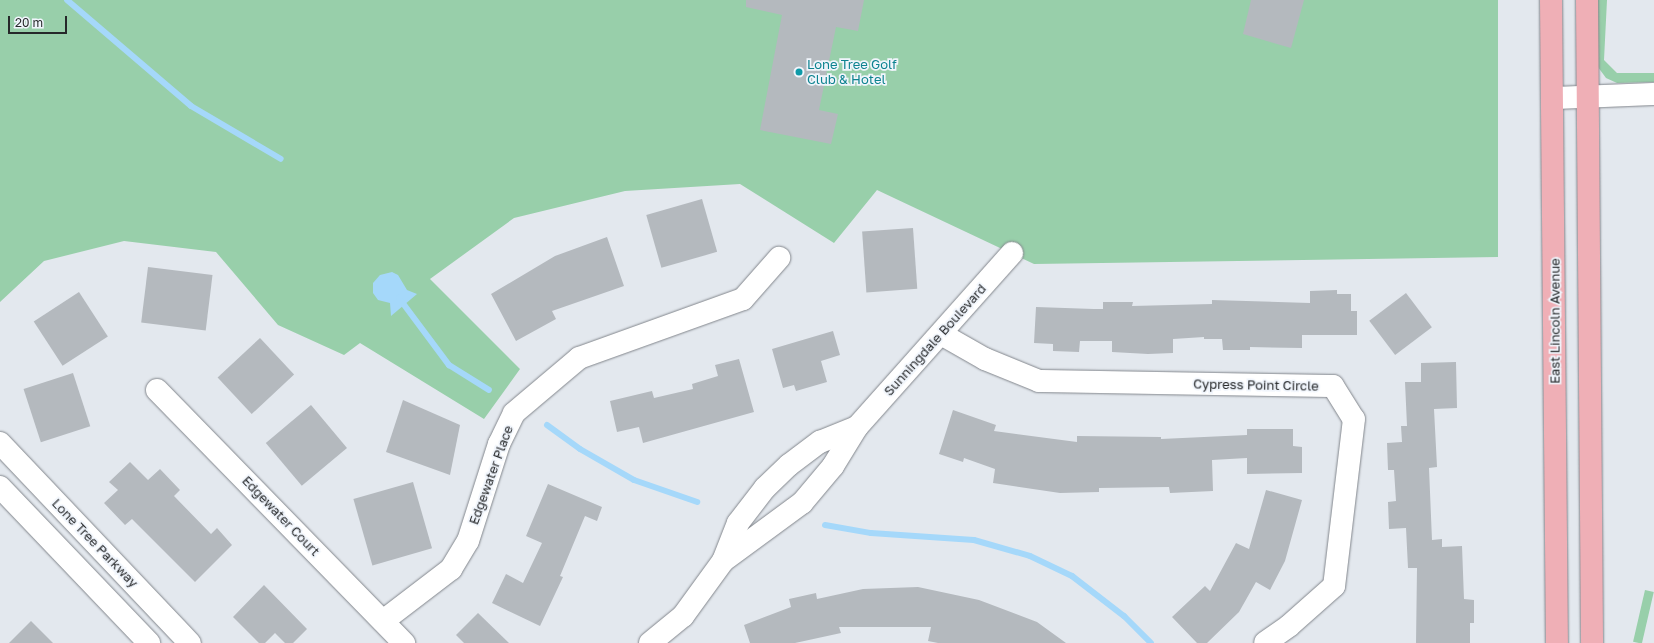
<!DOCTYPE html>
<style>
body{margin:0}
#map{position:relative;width:1654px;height:643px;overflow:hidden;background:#e3e8ee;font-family:"Golos Text",sans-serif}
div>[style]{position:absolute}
.green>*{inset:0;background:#98cfaa;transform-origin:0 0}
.water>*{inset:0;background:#a5d8fa}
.stream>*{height:6px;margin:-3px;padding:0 3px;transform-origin:3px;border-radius:3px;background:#a5d8fa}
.building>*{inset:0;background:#b4b9be;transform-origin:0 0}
.roads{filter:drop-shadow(0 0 1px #82868c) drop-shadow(0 0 1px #82868c)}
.minor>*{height:22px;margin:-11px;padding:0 11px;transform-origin:11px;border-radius:11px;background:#fff}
.major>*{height:22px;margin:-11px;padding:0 11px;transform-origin:11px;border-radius:11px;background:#efafb6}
.dots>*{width:11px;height:11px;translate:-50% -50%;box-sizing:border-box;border:2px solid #f0f5fc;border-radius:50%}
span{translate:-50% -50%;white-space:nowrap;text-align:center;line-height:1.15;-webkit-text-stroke:3.5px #f0f5fc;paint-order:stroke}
.culture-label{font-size:13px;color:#0d838f}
.left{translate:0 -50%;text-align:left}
.street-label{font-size:13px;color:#26282a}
.scale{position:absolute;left:8px;top:16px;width:59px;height:18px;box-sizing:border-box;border:2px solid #26282a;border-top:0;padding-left:5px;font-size:12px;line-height:14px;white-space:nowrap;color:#26282a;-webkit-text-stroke:3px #f0f5fc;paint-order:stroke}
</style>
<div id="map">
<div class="green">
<i style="clip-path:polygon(0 0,1498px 0,1498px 257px,1034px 264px,877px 190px,834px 243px,740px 184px,625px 191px,514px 218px,430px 279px,520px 369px,484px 419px,360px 343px,344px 355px,278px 325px,216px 252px,124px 241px,44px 261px,0 302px)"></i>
<i style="clip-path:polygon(1596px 0,1607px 0,1604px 60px,1617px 73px,1654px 73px,1654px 82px,1617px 83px,1606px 78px,1595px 63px)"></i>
<i style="left:1645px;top:590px;width:9px;height:53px;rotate:13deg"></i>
</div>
<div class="water">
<i style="clip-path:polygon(392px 272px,398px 275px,407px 290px,417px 294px,391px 316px,390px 303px,378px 300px,373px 293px,373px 283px,380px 275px)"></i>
</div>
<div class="stream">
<i style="left:67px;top:0;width:163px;rotate:40.5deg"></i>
<i style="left:191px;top:106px;width:104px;rotate:30.5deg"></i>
<i style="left:399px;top:298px;width:84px;rotate:53.3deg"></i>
<i style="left:449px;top:365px;width:47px;rotate:32deg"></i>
<i style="left:547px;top:425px;width:41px;rotate:36deg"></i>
<i style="left:580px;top:449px;width:62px;rotate:29.9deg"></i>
<i style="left:634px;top:480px;width:67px;rotate:19.2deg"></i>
<i style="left:825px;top:525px;width:47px;rotate:9.9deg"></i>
<i style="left:871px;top:533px;width:103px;rotate:3.9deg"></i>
<i style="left:974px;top:540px;width:58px;rotate:15.9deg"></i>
<i style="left:1030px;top:556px;width:47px;rotate:25.5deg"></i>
<i style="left:1072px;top:576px;width:66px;rotate:37.6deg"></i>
<i style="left:1124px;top:616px;width:38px;rotate:45deg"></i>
</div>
<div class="building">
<i style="clip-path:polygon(746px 0,864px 0,858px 31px,836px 27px,819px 110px,838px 114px,831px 144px,760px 130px,782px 15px,746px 7px)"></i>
<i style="clip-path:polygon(1251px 0,1304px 0,1291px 48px,1243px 34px)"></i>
<i style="left:702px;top:199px;width:55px;height:58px;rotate:74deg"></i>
<i style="left:913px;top:228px;width:61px;height:51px;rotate:86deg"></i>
<i style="clip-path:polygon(607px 237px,624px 286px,552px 311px,556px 319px,516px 341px,491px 294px,555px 256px)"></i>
<i style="left:148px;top:267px;width:65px;height:56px;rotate:7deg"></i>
<i style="clip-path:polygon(1337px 290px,1337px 294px,1351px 294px,1351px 311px,1357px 311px,1357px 335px,1302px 335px,1302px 348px,1250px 347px,1250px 350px,1223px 350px,1222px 339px,1204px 339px,1204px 337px,1173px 339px,1173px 353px,1148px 354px,1112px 352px,1112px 341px,1080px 341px,1079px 352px,1053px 351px,1053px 344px,1034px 343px,1036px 307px,1094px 309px,1103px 309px,1103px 302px,1133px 302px,1132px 306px,1212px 304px,1212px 300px,1310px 303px,1310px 291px)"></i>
<i style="left:79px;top:292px;width:53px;height:54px;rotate:57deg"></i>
<i style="left:1406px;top:293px;width:43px;height:46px;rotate:53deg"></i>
<i style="clip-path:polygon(833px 331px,840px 355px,821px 361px,827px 382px,796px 391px,794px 385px,783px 388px,772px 349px)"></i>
<i style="left:260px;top:338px;width:50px;height:58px;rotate:47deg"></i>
<i style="clip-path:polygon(739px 359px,754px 412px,643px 443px,639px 427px,617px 432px,610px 401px,652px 391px,654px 398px,693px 389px,692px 384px,718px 376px,715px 365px)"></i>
<i style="clip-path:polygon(1456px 362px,1457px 408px,1434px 409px,1437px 467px,1429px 468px,1432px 540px,1442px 539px,1442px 547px,1462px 546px,1464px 599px,1474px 600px,1474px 623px,1470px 623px,1470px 643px,1416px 643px,1417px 568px,1408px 568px,1406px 528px,1389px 529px,1388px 502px,1396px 501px,1394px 470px,1388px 470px,1387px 443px,1402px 442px,1401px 426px,1407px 426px,1405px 382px,1421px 382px,1421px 363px)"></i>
<i style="left:73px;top:373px;width:56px;height:52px;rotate:72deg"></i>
<i style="clip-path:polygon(403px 400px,460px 425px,450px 475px,386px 452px)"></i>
<i style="left:311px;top:405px;width:56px;height:59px;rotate:50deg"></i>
<i style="clip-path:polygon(953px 410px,996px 425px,994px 431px,1077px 442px,1077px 436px,1161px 437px,1161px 439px,1247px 435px,1247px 429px,1293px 429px,1293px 446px,1302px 447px,1302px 473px,1247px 474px,1247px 458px,1212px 460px,1213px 491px,1170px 493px,1169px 487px,1099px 488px,1099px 492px,1060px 493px,993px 483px,995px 469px,964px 458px,963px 462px,939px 454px)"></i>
<i style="clip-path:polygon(130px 462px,148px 480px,160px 469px,180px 490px,174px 496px,211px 534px,217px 528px,232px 545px,195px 582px,132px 519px,125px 525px,104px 503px,118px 490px,109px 482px)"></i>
<i style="left:413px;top:482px;width:69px;height:62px;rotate:74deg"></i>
<i style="clip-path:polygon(548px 484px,602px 507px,597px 521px,585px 516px,560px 576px,563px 577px,540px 626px,492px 603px,506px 574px,523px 583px,542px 543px,526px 536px)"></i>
<i style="clip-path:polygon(1266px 490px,1302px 500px,1285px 561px,1270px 590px,1256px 582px,1239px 612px,1207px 643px,1197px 643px,1172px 617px,1205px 586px,1210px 591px,1236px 543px,1249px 549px)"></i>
<i style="clip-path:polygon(264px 585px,307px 629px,293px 643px,285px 643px,275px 633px,265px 643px,259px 643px,233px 617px)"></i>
<i style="clip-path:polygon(918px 587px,979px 600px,1037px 622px,1066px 643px,938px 643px,928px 641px,931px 627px,839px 627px,841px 633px,795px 643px,750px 643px,744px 625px,791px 607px,789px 599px,816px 593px,817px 599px,863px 589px)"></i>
<i style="clip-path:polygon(478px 613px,509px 643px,464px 643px,456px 635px)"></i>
<i style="clip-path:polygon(31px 621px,53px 643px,9px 643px)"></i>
</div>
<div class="roads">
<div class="minor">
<i style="left:1554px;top:98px;width:100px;rotate:-2.3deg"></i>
<i style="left:941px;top:334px;width:51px;rotate:29.6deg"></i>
<i style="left:985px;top:359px;width:58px;rotate:22.2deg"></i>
<i style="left:1039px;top:381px;width:294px;rotate:1deg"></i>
<i style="left:1333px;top:386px;width:39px;rotate:58deg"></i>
<i style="left:1354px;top:419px;width:168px;rotate:96.8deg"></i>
<i style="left:1334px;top:586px;width:60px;rotate:138.4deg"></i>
<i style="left:1289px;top:626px;width:29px;rotate:145deg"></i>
<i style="left:157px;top:390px;width:354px;rotate:45.7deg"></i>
<i style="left:0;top:443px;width:276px;rotate:46.5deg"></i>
<i style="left:0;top:487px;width:216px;rotate:46.3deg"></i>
<i style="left:723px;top:561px;width:98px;rotate:-36.3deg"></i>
<i style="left:802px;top:503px;width:48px;rotate:-50deg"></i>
<i style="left:833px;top:466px;width:46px;rotate:-58.4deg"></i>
<i style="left:857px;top:427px;width:233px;rotate:-48.3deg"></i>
<i style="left:383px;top:621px;width:86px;rotate:-37.4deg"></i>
<i style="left:451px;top:569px;width:33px;rotate:-59deg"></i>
<i style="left:468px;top:541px;width:102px;rotate:-72.3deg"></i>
<i style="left:499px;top:444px;width:34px;rotate:-64deg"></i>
<i style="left:514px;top:413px;width:85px;rotate:-40.2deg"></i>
<i style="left:579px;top:358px;width:174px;rotate:-19.8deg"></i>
<i style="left:743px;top:299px;width:55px;rotate:-48.7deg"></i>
<i style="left:650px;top:643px;width:43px;rotate:-39.3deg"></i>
<i style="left:683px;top:616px;width:68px;rotate:-54deg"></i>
<i style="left:723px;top:561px;width:41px;rotate:-68.5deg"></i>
<i style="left:738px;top:523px;width:44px;rotate:-52.4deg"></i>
<i style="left:765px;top:488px;width:33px;rotate:-44deg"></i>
<i style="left:789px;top:465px;width:39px;rotate:-37deg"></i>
<i style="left:820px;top:442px;width:40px;rotate:-22deg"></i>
</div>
<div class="major">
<i style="left:1551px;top:0;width:643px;rotate:89.47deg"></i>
<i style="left:1587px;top:0;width:643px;rotate:89.55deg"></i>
</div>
</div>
<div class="dots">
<i style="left:799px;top:72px;background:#0f9aa8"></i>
</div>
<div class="culture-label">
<span class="left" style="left:807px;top:72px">Lone Tree Golf<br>Club &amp; Hotel</span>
</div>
<div class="street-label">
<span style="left:1555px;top:321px;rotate:-90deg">East Lincoln Avenue</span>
<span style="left:935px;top:340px;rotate:-48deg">Sunningdale Boulevard</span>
<span style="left:1256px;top:385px;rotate:1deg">Cypress Point Circle</span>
<span style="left:491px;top:475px;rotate:-70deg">Edgewater Place</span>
<span style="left:281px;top:516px;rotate:46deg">Edgewater Court</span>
<span style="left:95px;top:543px;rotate:46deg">Lone Tree Parkway</span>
</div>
<div class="scale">20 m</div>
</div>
